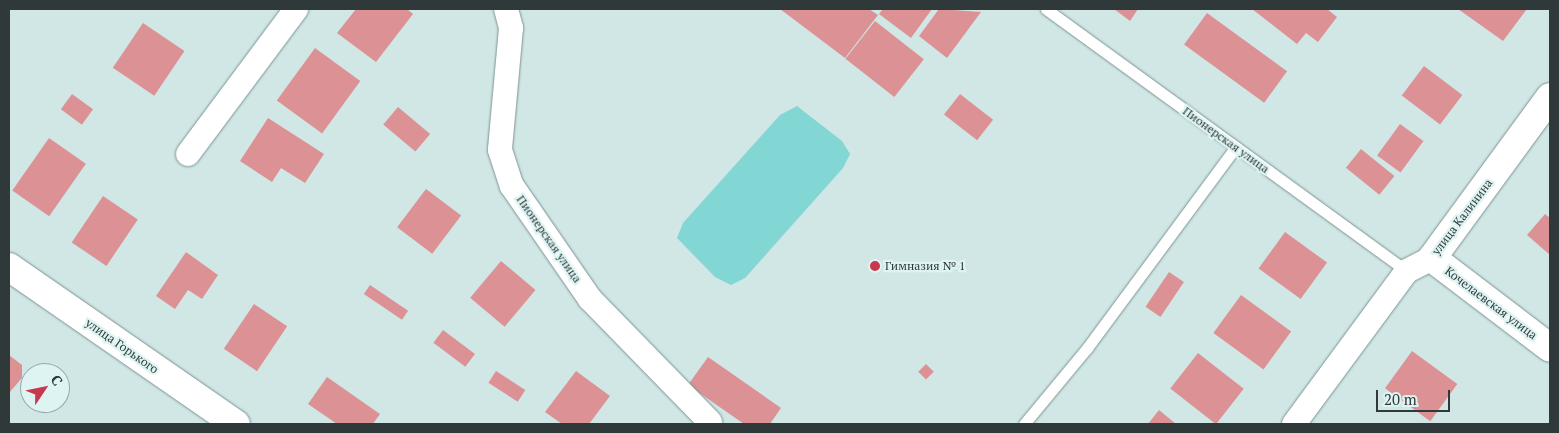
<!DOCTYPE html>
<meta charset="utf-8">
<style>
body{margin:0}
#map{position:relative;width:1559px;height:433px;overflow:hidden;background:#d0e7e6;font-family:"PT Serif",serif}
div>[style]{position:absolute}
.green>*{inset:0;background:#82d6d4}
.building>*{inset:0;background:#dc9295;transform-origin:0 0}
.roads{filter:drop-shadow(0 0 1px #7e9392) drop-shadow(0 0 1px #7e9392)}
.lane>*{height:11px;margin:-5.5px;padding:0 5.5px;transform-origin:5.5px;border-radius:5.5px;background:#fff}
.street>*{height:24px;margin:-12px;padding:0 12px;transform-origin:12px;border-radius:12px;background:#fff}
.secondary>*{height:28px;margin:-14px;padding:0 14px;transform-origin:14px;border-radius:14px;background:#fff}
.dots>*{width:14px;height:14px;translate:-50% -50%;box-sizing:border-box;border:2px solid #def4f3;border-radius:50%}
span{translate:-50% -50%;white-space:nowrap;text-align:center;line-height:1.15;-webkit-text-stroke:4.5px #def4f3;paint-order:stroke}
.street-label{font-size:12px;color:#303939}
.poi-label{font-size:12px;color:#303939}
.left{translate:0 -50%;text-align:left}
.frame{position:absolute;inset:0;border:10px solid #303939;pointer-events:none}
.north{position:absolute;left:20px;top:363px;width:50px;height:50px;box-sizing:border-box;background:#def4f3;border:1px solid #98a9a9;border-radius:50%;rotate:56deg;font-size:14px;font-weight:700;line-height:20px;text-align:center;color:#303939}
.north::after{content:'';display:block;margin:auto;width:18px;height:22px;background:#c8384e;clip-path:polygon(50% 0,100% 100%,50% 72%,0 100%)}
.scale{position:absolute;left:1376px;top:390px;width:74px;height:22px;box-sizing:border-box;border:2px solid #303939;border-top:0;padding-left:6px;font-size:15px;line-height:18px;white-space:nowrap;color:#303939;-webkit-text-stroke:4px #def4f3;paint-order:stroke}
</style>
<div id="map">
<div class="green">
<i style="clip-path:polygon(797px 106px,842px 141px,850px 154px,843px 168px,745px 278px,731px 285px,715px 277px,677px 238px,683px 223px,780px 115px)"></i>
</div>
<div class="building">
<i style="clip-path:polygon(356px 9px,407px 9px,413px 14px,376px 62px,337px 33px)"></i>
<i style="clip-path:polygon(780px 9px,869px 9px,878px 15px,845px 58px)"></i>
<i style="clip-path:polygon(883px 9px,932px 9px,911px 38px,879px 14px)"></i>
<i style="clip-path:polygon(939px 9px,981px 12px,947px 58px,919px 36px)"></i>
<i style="clip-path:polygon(1114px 9px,1138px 9px,1130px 21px)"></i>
<i style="clip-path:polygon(1252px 9px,1327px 9px,1337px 17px,1318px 42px,1306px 33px,1297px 44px)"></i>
<i style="clip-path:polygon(1458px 9px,1527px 9px,1503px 41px)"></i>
<i style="left:1207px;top:13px;width:99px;height:39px;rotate:36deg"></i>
<i style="left:875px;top:21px;width:62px;height:48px;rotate:38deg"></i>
<i style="left:143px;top:23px;width:50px;height:54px;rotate:34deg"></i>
<i style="left:315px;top:48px;width:56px;height:65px;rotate:36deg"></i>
<i style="left:1424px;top:66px;width:48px;height:37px;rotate:37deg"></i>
<i style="left:72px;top:94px;width:26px;height:19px;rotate:36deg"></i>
<i style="left:960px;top:94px;width:42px;height:26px;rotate:38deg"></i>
<i style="left:398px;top:107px;width:42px;height:23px;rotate:40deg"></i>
<i style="clip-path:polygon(268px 118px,324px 154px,305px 183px,281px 168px,272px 182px,240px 161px)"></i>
<i style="left:1400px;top:124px;width:29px;height:39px;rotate:36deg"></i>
<i style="left:49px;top:138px;width:45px;height:64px;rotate:35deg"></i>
<i style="left:1361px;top:149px;width:43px;height:24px;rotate:39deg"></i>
<i style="left:426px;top:189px;width:44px;height:48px;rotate:37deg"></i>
<i style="left:103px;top:196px;width:42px;height:56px;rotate:34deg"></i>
<i style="clip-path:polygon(1545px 214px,1550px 218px,1550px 255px,1527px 235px)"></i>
<i style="left:1285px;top:232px;width:52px;height:45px;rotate:36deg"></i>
<i style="clip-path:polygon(186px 252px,218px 275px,202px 299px,188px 290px,175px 309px,156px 296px)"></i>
<i style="left:501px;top:261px;width:45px;height:48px;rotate:40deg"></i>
<i style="left:1169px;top:272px;width:18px;height:42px;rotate:34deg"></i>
<i style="left:370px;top:285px;width:46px;height:11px;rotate:34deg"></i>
<i style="left:1241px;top:295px;width:62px;height:47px;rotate:36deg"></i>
<i style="left:254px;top:304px;width:40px;height:54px;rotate:34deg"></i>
<i style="left:443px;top:330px;width:40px;height:16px;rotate:37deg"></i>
<i style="left:1412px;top:351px;width:56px;height:46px;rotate:36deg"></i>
<i style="left:1198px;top:353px;width:58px;height:45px;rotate:38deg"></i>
<i style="clip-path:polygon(9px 355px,22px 365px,22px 378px,9px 393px)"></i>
<i style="clip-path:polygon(708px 357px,781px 408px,770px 424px,744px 424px,688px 385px)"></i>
<i style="left:926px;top:364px;width:11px;height:11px;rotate:45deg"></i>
<i style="left:496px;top:371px;width:35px;height:14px;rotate:33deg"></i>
<i style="clip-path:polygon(576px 371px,610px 396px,589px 424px,562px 424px,545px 412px)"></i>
<i style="clip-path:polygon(327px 377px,380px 414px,373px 424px,337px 424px,308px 404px)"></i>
<i style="clip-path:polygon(1159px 410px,1176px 424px,1148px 424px)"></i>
</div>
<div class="roads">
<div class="lane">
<i style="left:1046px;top:9px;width:446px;rotate:36deg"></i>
<i style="left:1024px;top:424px;width:99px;rotate:-50.3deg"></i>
<i style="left:1087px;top:348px;width:250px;rotate:-53.5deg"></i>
</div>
<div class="street">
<i style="left:506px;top:9px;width:20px;rotate:75deg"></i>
<i style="left:511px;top:28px;width:122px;rotate:95.2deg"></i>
<i style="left:500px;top:150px;width:38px;rotate:72deg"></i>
<i style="left:512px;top:186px;width:137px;rotate:55.4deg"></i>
<i style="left:590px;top:299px;width:172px;rotate:45.7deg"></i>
<i style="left:188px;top:154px;width:181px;rotate:-53.3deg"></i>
<i style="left:1294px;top:424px;width:190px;rotate:-53.6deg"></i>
<i style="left:1407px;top:271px;width:28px;rotate:-27deg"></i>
</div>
<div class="secondary">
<i style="left:1550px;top:97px;width:200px;rotate:126.2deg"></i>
<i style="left:1432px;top:258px;width:148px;rotate:37.3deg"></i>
<i style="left:9px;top:267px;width:276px;rotate:34.7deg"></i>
</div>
</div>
<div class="dots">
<i style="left:875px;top:266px;background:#c8384e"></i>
</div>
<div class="street-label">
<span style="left:1226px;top:140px;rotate:36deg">Пионерская улица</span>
<span style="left:1462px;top:217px;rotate:-53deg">улица Калинина</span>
<span style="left:549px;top:239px;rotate:55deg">Пионерская улица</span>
<span style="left:1491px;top:303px;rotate:37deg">Кочелаевская улица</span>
<span style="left:122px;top:346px;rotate:35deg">улица Горького</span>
</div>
<div class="poi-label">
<span class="left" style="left:885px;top:266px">Гимназия № 1</span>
</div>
<div class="frame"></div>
<div class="north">С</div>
<div class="scale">20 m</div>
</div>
